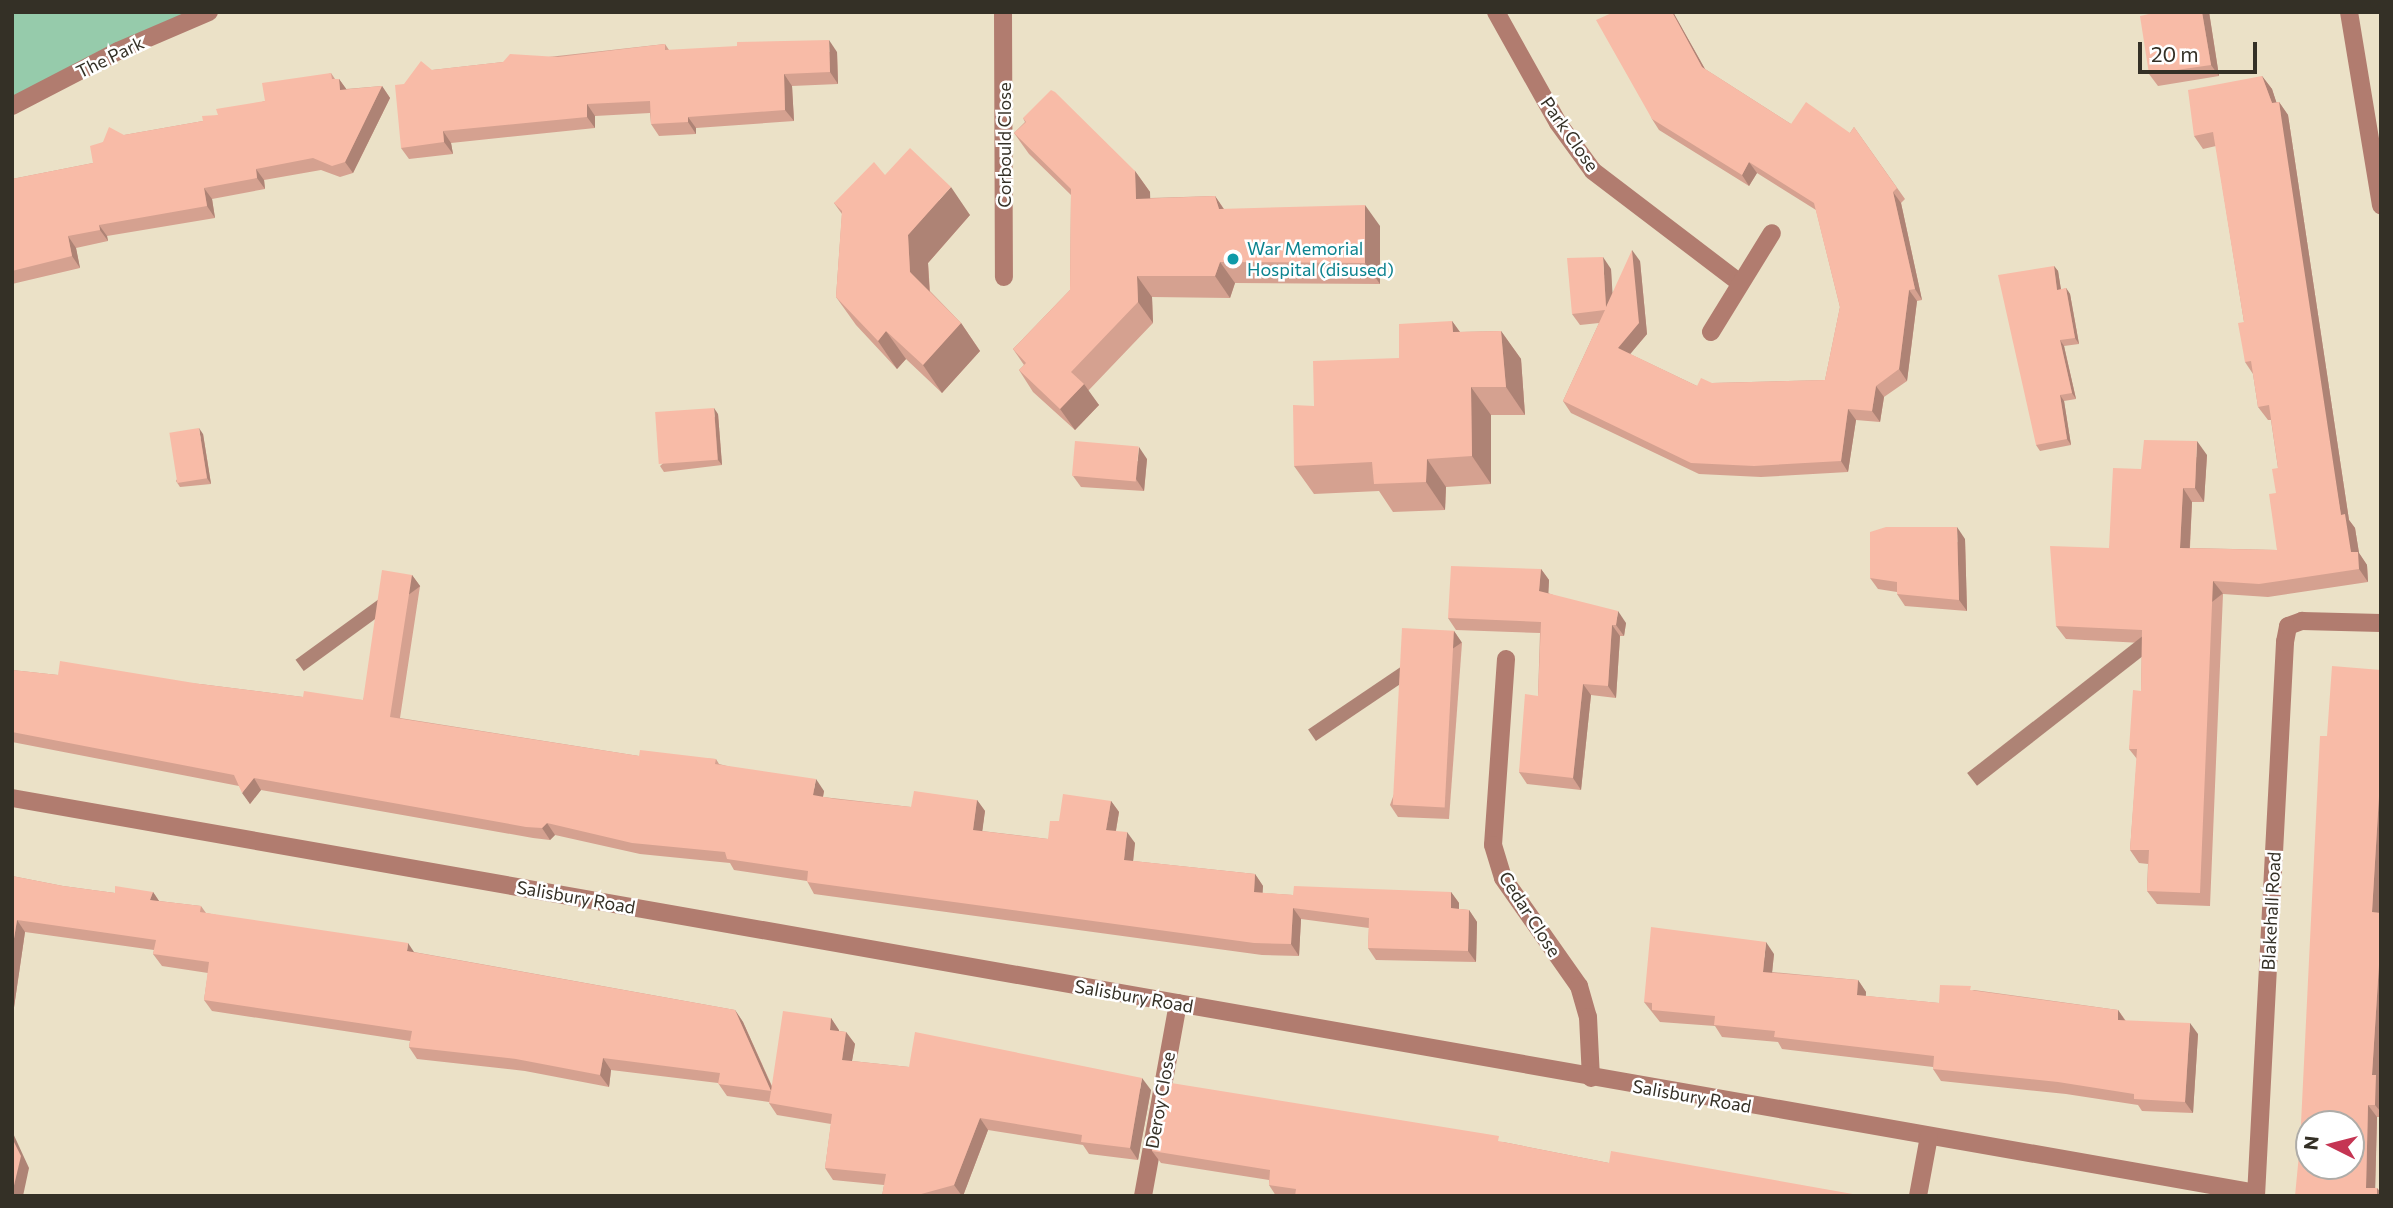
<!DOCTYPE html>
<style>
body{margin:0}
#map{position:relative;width:2393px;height:1208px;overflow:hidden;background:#ebe1c7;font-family:Commissioner,sans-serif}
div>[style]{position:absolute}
.green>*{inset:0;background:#96cbab}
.minor>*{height:18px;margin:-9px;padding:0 9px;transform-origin:9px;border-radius:9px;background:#b17c6f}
.wall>*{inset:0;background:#d5a190}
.shaded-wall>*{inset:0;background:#ae8375;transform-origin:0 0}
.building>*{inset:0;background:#f8bba7;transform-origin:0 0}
.dots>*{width:19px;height:19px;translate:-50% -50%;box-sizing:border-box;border:4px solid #fff;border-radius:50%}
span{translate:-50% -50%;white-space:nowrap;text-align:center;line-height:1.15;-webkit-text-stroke:5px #fff;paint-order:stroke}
.street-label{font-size:18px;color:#343026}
.culture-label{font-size:18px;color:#0d838f}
.left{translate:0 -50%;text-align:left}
.frame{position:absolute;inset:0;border:14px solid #343026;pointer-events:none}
.north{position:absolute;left:2295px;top:1110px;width:70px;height:70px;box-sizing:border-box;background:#fff;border:2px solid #aeaca8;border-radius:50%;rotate:276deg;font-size:19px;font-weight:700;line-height:28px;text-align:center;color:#343026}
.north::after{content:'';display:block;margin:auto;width:24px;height:32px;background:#c53553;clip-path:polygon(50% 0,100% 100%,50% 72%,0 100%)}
.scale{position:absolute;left:2138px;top:42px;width:119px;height:32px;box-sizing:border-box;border:4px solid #343026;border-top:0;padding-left:9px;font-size:21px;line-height:24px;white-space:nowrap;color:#343026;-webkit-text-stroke:5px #fff;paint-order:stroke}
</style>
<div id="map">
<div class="green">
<i style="clip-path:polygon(12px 12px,190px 12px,12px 100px)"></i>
</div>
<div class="minor">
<i style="left:1003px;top:12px;width:265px;rotate:89.8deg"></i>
<i style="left:1496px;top:12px;width:127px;rotate:60.8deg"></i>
<i style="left:1558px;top:123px;width:59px;rotate:53.9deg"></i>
<i style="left:1593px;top:171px;width:185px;rotate:37.3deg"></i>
<i style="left:2349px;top:12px;width:196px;rotate:80.6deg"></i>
<i style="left:12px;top:106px;width:119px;rotate:-27.4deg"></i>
<i style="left:118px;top:51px;width:99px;rotate:-23.2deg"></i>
<i style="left:1711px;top:332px;width:116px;rotate:-58.4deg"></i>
<i style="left:1506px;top:659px;width:186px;rotate:94deg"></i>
<i style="left:1493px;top:845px;width:34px;rotate:73deg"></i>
<i style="left:1503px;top:878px;width:132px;rotate:54.9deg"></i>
<i style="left:1579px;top:986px;width:32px;rotate:74deg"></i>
<i style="left:1588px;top:1017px;width:61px;rotate:87.2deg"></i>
<i style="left:12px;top:798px;width:2278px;rotate:9.98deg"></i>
<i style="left:1143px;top:1196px;width:196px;rotate:-79.7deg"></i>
<i style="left:1918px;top:1196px;width:61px;rotate:-79.6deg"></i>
<i style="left:2256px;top:1196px;width:555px;rotate:-87deg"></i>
<i style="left:2285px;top:642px;width:16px;rotate:-79deg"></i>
<i style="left:2288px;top:626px;width:15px;rotate:-20deg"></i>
<i style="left:2302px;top:621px;width:79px;rotate:1.5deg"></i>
</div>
<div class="wall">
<i style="clip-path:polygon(1614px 12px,1673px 12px,1705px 69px,1791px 124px,1850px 133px,1854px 127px,1905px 199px,1901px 203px,1922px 300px,1917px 301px,1907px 381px,1884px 397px,1880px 422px,1856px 420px,1848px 472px,1761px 477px,1699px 474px,1571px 413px,1563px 401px,1599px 323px,1580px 325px,1572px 314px,1611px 269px,1612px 293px,1640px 261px,1647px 334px,1630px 354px,1697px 386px,1712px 383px,1825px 380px,1840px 307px,1816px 210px,1757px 173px,1749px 186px,1659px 130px,1652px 119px)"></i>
<i style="clip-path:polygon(2158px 12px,2209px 12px,2219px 76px,2158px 86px,2149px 74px)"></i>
<i style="clip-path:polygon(665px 44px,669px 50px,837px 52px,838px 84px,792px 86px,794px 121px,696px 128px,696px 134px,659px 136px,651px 124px,650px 113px,595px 116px,595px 128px,451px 143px,453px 154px,409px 159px,401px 148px,432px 70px)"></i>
<i style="clip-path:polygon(331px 73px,335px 79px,339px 79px,346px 89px,382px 86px,390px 98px,353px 173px,340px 177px,321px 170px,264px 180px,265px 189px,212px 199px,215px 218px,107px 236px,108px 241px,76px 248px,80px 268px,12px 284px,12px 179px,93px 163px,103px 142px,124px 135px,203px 121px,218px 115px,265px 101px)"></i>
<i style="clip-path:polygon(2262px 76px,2272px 89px,2276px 102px,2279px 102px,2288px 115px,2349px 520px,2355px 528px,2359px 553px,2367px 565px,2368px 582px,2268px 597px,2223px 594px,2210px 906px,2157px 904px,2147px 891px,2148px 864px,2139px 863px,2130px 850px,2137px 759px,2129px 749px,2141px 691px,2142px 643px,2066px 639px,2056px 626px,2109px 548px,2141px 469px,2207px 455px,2204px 502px,2192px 502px,2190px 548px,2277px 550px,2276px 493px,2278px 468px,2271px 420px,2268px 420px,2258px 407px,2253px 374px,2245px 362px,2244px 322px,2216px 146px,2203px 149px,2194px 136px)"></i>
<i style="clip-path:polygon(1023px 118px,1135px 171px,1150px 192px,1150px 198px,1215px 196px,1224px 209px,1380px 226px,1380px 284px,1235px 283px,1230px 298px,1152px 297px,1153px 323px,1088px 391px,1099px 405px,1075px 430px,1033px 392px,1019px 370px,1024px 365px,1013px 349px,1070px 290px,1071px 195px,1029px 154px,1014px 133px,1025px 122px)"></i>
<i style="clip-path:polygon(885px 175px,970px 215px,928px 263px,930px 291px,961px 323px,980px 351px,942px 393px,906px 359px,897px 369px,856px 325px,836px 297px,842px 214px,834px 203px)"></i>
<i style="clip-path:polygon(2054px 266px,2058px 271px,2061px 290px,2066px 288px,2070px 294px,2079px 344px,2064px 346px,2076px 399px,2064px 401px,2071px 445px,2040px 451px,2036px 445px)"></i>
<i style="clip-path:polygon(1452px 321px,1460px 332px,1501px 331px,1521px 359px,1525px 415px,1491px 415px,1491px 484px,1446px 487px,1445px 510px,1393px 512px,1379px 491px,1314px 494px,1294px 466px,1314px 406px,1399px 358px)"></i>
<i style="clip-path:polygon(718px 414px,722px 465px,664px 472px,660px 466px)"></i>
<i style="clip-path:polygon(203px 434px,211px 484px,180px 487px,176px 481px)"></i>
<i style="clip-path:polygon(1147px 459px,1144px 491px,1081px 487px,1073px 476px)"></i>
<i style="clip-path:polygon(1965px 539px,1967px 611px,1905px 606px,1897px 594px,1897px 592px,1878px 589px,1870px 578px)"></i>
<i style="clip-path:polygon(1541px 569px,1549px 580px,1548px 593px,1626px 623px,1624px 636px,1620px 636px,1616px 698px,1591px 695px,1581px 790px,1527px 784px,1519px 772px,1538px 696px,1540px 633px,1456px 630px,1448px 618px)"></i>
<i style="clip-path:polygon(412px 575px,420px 586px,400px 718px,639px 756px,716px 759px,719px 764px,824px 791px,823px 797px,911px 807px,977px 800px,985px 811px,982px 831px,1048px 839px,1059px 821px,1111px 801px,1119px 812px,1116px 831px,1135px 843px,1133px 861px,1255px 874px,1263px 886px,1262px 893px,1293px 895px,1451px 892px,1459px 903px,1459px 909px,1469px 910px,1477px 922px,1476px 962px,1376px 960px,1368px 948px,1369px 928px,1301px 919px,1299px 956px,1262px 955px,814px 894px,807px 881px,734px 870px,730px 863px,640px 854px,555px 835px,550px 840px,533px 838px,261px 790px,250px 804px,239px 786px,12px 742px,12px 670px,58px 675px,200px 684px,303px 697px,363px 700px)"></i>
<i style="clip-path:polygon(1454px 631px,1462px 643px,1449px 819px,1398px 817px,1390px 805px)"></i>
<i style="clip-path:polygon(2381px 670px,2381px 1117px,2377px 1117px,2375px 1188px,2377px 1188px,2381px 1193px,2381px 1196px,2300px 1144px)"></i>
<i style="clip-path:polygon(12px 876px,63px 886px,115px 893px,153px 892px,159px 901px,201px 906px,206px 913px,414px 952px,735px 1010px,743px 1022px,772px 1086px,831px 1018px,839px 1031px,846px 1032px,855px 1044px,852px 1061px,909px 1067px,1151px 1090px,1138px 1160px,1089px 1154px,1083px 1145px,988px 1130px,963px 1196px,882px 1196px,884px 1185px,833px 1180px,825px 1168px,831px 1124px,777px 1115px,769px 1103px,769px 1102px,727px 1096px,718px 1083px,611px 1070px,609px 1087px,525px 1071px,417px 1059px,409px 1047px,410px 1041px,212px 1011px,204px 1000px,208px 973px,162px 966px,153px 954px,154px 950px,25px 932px,12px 1021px)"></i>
<i style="clip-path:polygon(1774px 954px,1772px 972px,1858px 980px,1866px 992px,1866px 996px,1939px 1003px,1974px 990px,2118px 1010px,2126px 1021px,2198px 1034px,2193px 1113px,2142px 1111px,2138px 1105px,2066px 1094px,1941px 1081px,1933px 1069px,1933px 1067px,1782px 1049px,1778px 1042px,1722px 1037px,1715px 1026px,1660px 1022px,1644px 1002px)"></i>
<i style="clip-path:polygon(1503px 1142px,1609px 1163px,1864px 1196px,1276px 1196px,1269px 1185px,1269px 1180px,1161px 1163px,1152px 1151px)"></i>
</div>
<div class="shaded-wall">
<i style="clip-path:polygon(1672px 12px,1673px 12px,1710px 78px,1702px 67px)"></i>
<i style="clip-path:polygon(2202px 12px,2209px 12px,2219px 76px,2211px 65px)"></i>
<i style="clip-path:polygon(829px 40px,837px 52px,838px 84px,830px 72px)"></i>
<i style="clip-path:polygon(784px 74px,792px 86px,794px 121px,785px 110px)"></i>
<i style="clip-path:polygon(2262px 76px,2272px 89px,2281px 116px,2279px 102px,2288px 115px,2349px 520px,2355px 528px,2359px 553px,2367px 565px,2368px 582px,2359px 569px,2351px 552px,2341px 515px,2272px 103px)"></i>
<i style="clip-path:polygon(339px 79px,347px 90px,340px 90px)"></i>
<i style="clip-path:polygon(382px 86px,390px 98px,353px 173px,345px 162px)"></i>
<i style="clip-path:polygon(587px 104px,595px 116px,595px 128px,587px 117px)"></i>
<i style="clip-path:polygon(688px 117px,696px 128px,696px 134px,688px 122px)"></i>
<i style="clip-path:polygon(443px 131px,451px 143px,453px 154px,444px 142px)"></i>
<i style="clip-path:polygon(1749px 162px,1757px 173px,1749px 186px,1742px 175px)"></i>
<i style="clip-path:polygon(256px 169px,264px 180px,265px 189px,257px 178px)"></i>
<i style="clip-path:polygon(1135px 171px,1150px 192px,1151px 220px,1136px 199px)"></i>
<i style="clip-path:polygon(951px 187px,970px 215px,928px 263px,930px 300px,910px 272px,908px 235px)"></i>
<i style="clip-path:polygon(204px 188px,212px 199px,215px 218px,207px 206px)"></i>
<i style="clip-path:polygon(1893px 192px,1901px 203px,1922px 300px,1915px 289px)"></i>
<i style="clip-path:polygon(1215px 196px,1229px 217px,1219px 209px)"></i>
<i style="clip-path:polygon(1365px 205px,1380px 226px,1380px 284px,1365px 263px)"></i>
<i style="clip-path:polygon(99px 225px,107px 236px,108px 241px,100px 230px)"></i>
<i style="clip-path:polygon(68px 236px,76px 248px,80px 268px,72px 256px)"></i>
<i style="clip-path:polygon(1632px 250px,1640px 261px,1647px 334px,1626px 359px,1618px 348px)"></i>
<i style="clip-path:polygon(1603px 257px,1611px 269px,1614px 318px,1606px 307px)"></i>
<i style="clip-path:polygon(1220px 262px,1235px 283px,1230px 298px,1215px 276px)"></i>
<i style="clip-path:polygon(2054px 266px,2058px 271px,2062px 296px,2057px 290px)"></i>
<i style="clip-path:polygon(1137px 276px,1152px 297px,1153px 323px,1138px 302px)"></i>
<i style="clip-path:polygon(2066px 288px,2070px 294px,2079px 344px,2075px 338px)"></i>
<i style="clip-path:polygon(1909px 290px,1917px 301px,1907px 381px,1899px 369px)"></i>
<i style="clip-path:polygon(1452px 321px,1472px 349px,1453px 332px)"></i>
<i style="clip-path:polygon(961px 323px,980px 351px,942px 393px,923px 365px)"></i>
<i style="clip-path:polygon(886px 331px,906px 359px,897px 369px,878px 341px)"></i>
<i style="clip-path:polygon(1501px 331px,1521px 359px,1525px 415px,1506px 387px)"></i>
<i style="clip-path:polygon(2060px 340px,2064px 346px,2076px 399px,2072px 393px)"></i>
<i style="clip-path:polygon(1084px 384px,1099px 405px,1075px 430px,1060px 409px)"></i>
<i style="clip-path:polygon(1876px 386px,1884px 397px,1880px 422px,1872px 411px)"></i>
<i style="clip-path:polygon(1471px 387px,1491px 415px,1491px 484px,1472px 456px)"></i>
<i style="clip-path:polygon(2060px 395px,2064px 401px,2071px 445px,2067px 439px)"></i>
<i style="clip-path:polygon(714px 408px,718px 414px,722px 465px,718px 460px)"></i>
<i style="clip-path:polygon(1848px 409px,1856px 420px,1848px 472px,1841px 461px)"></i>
<i style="clip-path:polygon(199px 428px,203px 434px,211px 484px,207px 478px)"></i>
<i style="clip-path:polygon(2197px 441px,2207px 455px,2204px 502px,2195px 488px)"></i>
<i style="clip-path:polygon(1139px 447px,1147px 459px,1144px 491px,1136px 479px)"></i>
<i style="clip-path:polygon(1427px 459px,1446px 487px,1445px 510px,1426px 482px)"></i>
<i style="clip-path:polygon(2183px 488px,2192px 502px,2189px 561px,2180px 548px)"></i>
<i style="clip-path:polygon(1957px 527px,1965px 539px,1967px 611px,1959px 600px)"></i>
<i style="clip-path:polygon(1541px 569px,1549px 580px,1548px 602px,1539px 591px)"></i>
<i style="left:412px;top:575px;width:14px;height:144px;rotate:54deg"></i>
<i style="left:2213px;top:581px;width:16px;height:312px;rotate:52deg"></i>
<i style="clip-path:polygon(1618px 611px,1626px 623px,1624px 636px,1616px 625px)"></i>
<i style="clip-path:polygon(1612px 625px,1620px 636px,1616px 698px,1608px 686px)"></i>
<i style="left:1454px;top:631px;width:14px;height:176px;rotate:56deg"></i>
<i style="clip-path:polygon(1583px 684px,1591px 695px,1581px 790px,1573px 778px)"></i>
<i style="clip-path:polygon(254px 778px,261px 790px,250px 804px,242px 793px)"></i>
<i style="clip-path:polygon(816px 779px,824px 791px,821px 807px,813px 795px)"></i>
<i style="clip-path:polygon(2379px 796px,2381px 798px,2380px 925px,2372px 912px)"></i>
<i style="clip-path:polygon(977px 800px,985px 811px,981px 841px,973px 830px)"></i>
<i style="clip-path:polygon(1111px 801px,1119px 812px,1114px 841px,1106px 830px)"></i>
<i style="clip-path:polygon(547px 823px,555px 835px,550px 840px,542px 828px)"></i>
<i style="clip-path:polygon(1127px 832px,1135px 843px,1132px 871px,1124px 860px)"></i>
<i style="clip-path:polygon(1255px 874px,1263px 886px,1262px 904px,1254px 892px)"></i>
<i style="clip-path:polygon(153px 892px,161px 904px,150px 900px)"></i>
<i style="clip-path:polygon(1451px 892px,1459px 903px,1459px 919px,1451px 908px)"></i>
<i style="clip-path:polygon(1293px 908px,1301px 919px,1299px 956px,1291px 944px)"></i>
<i style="clip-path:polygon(1469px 910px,1477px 922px,1476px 962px,1468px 951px)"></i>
<i style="clip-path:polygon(17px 920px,25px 932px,12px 1021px,12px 951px)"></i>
<i style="clip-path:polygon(2381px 933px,2381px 1112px,2375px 1105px,2372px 1075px)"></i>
<i style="clip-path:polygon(1766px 942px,1774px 954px,1771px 983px,1763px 972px)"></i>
<i style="clip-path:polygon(408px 943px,416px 955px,407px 951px)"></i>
<i style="clip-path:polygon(1858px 980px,1866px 992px,1865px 1006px,1857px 995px)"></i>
<i style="clip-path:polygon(735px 1010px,743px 1022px,779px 1103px,771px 1091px)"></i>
<i style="clip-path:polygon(2118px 1010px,2126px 1022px,2118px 1020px)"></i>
<i style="clip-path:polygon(831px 1018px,839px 1030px,838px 1042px,830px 1030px)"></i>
<i style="clip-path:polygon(2190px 1023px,2198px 1034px,2193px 1113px,2185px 1102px)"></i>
<i style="clip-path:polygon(846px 1032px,855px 1044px,850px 1072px,842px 1060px)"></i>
<i style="clip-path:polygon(603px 1058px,611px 1070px,609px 1087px,600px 1075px)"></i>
<i style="clip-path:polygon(1142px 1078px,1151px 1090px,1138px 1160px,1130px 1148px)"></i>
<i style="clip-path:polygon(2368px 1105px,2377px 1117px,2375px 1196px,2366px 1188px)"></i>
<i style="clip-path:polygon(980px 1118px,988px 1130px,963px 1196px,962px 1196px,954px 1185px)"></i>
<i style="clip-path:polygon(12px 1131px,29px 1168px,23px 1196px,12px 1196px)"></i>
<i style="clip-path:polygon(2377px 1188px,2381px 1193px,2381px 1196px,2377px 1196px)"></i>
</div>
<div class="building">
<i style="clip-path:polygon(1614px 12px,1672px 12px,1702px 67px,1791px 124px,1806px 102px,1850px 133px,1854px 127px,1897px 188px,1893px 192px,1915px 289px,1909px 290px,1899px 369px,1876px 386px,1872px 411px,1848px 409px,1841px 461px,1754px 466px,1691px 463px,1563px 401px,1605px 310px,1572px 314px,1567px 258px,1603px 257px,1606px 307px,1632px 250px,1639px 323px,1618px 348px,1697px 386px,1701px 378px,1712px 383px,1825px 380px,1840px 307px,1814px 203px,1749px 162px,1742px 175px,1652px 119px,1596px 20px)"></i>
<i style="clip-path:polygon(2158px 12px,2202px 12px,2211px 65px,2149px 74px,2140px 16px)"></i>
<i style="clip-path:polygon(829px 40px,830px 72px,784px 74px,785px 110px,688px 117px,688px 122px,651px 124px,650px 101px,587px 104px,587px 117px,443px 131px,444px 142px,401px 148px,395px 85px,404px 84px,421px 61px,432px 70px,503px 62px,510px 54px,558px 57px,665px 44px,665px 50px,737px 46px,737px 42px)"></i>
<i style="clip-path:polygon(331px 73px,332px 79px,339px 79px,340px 90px,382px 86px,345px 162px,332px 166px,313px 158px,256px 169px,257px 178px,204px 188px,207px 206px,99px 225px,100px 230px,68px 236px,72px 256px,12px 271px,12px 179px,93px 163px,90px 146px,103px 142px,109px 127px,124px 135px,203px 121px,202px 116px,218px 115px,216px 109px,265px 101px,262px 83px)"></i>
<i style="clip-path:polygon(2262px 76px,2272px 103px,2279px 102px,2341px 515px,2345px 514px,2351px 552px,2358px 552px,2359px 569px,2259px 584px,2213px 581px,2200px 893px,2147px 891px,2149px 850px,2130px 850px,2137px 749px,2129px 749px,2133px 690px,2141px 691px,2142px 630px,2056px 626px,2050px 546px,2109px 548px,2113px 468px,2141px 469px,2144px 440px,2197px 441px,2195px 488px,2183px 488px,2180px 548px,2277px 550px,2269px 494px,2276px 493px,2272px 469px,2278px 468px,2269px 405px,2258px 407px,2251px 361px,2245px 362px,2238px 323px,2244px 322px,2213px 132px,2194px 136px,2188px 90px)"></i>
<i style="clip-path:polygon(1051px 90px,1055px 92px,1135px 171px,1136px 199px,1215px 196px,1219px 209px,1365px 205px,1365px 263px,1220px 262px,1215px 276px,1137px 276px,1138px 302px,1071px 372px,1084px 384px,1060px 409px,1019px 370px,1026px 363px,1013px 349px,1070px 290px,1071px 189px,1014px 133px,1026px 122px,1023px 118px)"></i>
<i style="clip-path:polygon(910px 148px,951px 187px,908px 235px,910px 272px,961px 323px,923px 365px,886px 331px,878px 341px,836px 297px,842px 211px,834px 203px,874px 162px,885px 175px)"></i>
<i style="clip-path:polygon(2054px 266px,2057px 290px,2066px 288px,2075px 338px,2060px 340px,2072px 393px,2060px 395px,2067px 439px,2036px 445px,1998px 275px)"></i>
<i style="clip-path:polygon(1452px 321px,1453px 332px,1501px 331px,1506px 387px,1471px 387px,1472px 456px,1427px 459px,1426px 482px,1374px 484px,1372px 462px,1294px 466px,1293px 405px,1314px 406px,1313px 361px,1399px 358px,1399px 324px)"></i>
<i style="left:714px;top:408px;width:52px;height:59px;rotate:86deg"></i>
<i style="left:199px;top:428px;width:51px;height:30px;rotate:81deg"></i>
<i style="left:1075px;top:441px;width:64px;height:35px;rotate:5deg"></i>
<i style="clip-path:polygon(1886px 527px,1957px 527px,1959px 600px,1897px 594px,1897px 582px,1870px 578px,1870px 532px)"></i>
<i style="clip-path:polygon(1451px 566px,1541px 569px,1539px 591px,1618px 611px,1616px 625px,1612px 625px,1608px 686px,1583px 684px,1573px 778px,1519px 772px,1525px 694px,1538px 696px,1541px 622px,1448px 618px)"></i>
<i style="clip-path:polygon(382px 570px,412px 575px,390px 717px,639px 756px,640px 750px,716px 759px,715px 764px,816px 779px,813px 795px,835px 799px,911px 807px,914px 791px,977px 800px,973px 830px,1048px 839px,1050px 821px,1059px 821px,1063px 794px,1111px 801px,1106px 830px,1127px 832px,1124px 860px,1255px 874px,1254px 892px,1293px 895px,1294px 886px,1451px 892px,1451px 908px,1469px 910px,1468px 951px,1368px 948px,1369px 918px,1293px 908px,1291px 944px,1254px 943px,807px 882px,808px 871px,727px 859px,725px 852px,632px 843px,547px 823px,542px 828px,526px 827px,254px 778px,242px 793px,234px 775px,12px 732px,12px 670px,58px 675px,60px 661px,200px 684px,303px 697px,304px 691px,363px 700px)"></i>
<i style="left:1402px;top:628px;width:52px;height:177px;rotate:3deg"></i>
<i style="clip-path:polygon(evenodd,2332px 666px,2381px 670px,2381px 796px,2379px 796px,2372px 912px,2381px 913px,2381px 933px,2372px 1075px,2376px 1075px,2375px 1105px,2368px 1105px,2366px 1188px,2377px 1188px,2377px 1196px,2295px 1196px,2300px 1144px,2320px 736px,2327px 736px,2332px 666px,2309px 1124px,2351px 1124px,2351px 1166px,2309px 1166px,2309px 1124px)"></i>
<i style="clip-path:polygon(12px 876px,63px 886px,115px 893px,115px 886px,153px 892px,150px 900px,201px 906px,200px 912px,408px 943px,407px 951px,735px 1010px,771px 1091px,783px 1011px,831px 1018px,830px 1030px,846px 1032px,842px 1060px,909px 1067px,915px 1032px,1142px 1078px,1130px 1148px,1081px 1142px,1082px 1135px,980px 1118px,954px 1185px,914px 1196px,882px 1196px,886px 1174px,825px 1168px,832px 1114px,769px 1103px,771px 1091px,718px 1084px,720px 1073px,603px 1058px,600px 1075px,516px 1059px,409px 1047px,412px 1031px,204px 1000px,209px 962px,153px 954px,156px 940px,17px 920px,12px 951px)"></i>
<i style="clip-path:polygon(1651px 927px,1766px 942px,1763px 972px,1858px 980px,1857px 995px,1939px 1003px,1940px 985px,1971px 986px,1970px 990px,2118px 1010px,2118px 1020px,2190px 1023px,2185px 1102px,2134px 1099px,2134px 1094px,2058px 1082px,1933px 1069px,1934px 1056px,1774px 1037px,1775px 1031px,1714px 1025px,1715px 1016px,1652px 1010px,1652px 1003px,1644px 1002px)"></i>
<i style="clip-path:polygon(1165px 1082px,1499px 1136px,1498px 1141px,1609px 1163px,1611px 1151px,1864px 1196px,1295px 1196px,1296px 1189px,1269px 1185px,1270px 1170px,1152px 1151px)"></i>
<i style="clip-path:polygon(12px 1138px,21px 1156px,12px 1194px)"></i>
</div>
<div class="dots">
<i style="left:1233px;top:259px;background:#0f9aa8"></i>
</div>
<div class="street-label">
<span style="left:110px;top:57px;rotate:-26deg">The Park</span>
<span style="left:1570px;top:134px;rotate:55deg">Park Close</span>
<span style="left:1004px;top:145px;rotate:-90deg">Corbould Close</span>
<span style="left:576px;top:897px;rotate:10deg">Salisbury Road</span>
<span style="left:2271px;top:911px;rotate:-87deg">Blakehall Road</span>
<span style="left:1530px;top:914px;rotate:57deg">Cedar Close</span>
<span style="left:1134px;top:996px;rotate:10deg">Salisbury Road</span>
<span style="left:1692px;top:1096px;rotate:10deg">Salisbury Road</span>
<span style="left:1160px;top:1100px;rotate:-80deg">Deroy Close</span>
</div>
<div class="culture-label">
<span class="left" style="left:1247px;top:259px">War Memorial<br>Hospital (disused)</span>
</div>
<div class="frame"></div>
<div class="north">N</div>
<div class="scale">20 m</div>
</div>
